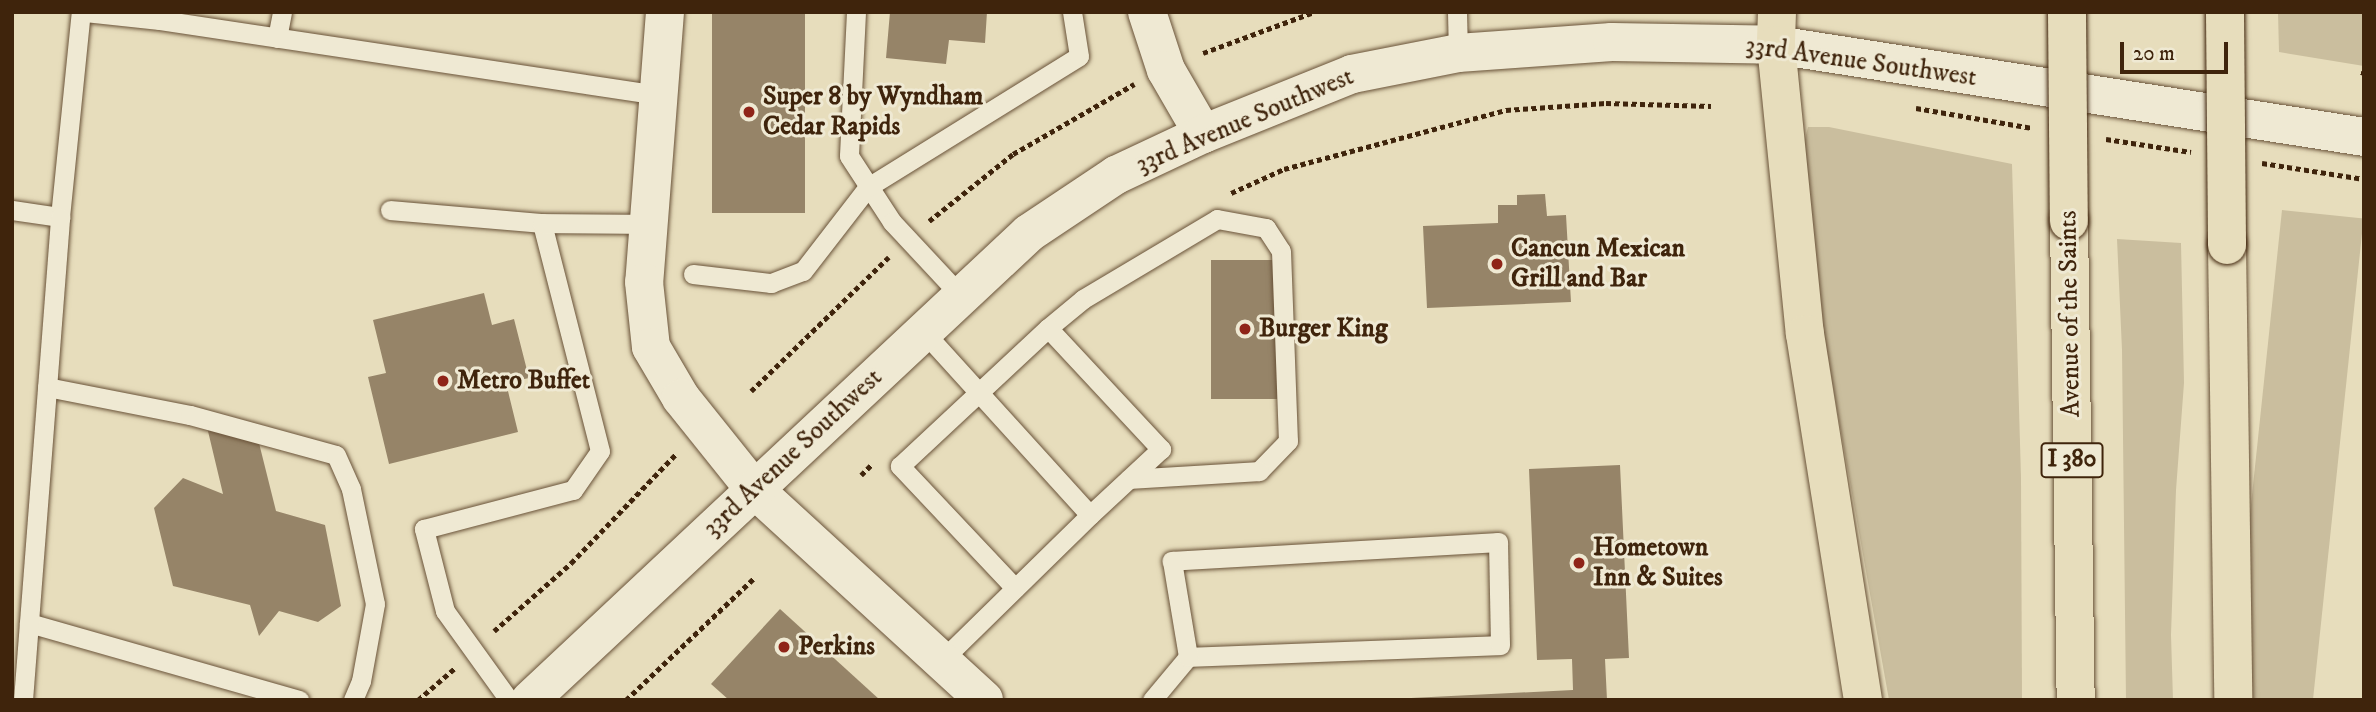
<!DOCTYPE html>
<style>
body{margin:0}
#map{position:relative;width:2376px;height:712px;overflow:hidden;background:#e7ddbc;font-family:"IM FELL DW Pica",serif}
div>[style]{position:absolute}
.green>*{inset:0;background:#cabe9e;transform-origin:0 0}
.building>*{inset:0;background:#968468;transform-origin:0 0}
.path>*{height:4.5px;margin-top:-2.25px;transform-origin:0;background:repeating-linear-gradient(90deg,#3f240c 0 5px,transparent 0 8.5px)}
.roads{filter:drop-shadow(0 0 2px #695238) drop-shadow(0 0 2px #695238)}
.lane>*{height:19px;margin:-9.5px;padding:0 9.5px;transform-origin:9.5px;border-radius:9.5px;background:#efe9d3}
.street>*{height:38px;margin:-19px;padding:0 19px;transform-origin:19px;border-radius:19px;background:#efe9d3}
.secondary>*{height:38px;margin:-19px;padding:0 19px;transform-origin:19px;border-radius:19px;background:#efe9d3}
.highway>*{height:38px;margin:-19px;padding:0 19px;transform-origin:19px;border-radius:19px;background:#e7ddbc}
.bridges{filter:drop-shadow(0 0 2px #3f240c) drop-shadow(0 0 2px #3f240c)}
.highway-bridge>*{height:38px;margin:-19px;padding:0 19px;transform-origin:19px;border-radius:19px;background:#e7ddbc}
.dots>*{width:19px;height:19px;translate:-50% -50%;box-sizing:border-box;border:4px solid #efe9d3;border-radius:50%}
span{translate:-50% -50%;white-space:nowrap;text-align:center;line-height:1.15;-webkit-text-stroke:6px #efe9d3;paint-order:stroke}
.shield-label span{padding:2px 5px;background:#efe9d3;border:2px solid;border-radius:5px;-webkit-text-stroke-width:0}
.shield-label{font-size:24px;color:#3f240c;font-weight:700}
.street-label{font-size:26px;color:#3f240c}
.poi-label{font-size:26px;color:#3f240c;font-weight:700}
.left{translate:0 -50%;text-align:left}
.frame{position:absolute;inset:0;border:14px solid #3f240c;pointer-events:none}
.scale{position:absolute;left:2120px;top:42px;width:108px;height:32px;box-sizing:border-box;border:4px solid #3f240c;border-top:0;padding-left:9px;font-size:21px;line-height:24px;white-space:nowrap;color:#3f240c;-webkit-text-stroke:5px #efe9d3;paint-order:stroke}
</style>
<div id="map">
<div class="green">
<i style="clip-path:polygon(2278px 12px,2364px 12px,2364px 66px,2279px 52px)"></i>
<i style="clip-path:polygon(1808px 127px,1829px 127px,2012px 164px,2021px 478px,2022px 700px,1889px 700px,1823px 331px,1802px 151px)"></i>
<i style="left:2282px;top:210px;width:82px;height:490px;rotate:6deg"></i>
<i style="clip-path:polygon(2117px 239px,2181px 243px,2184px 383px,2176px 490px,2171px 635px,2173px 700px,2126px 700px,2122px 350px)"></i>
</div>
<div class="building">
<i style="left:712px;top:12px;width:93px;height:201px"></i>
<i style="clip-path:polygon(890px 12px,987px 12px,985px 43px,949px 40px,946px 64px,886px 58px)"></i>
<i style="clip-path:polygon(1545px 194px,1547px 216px,1566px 215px,1571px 302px,1427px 308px,1423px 226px,1498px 223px,1498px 205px,1517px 205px,1517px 195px)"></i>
<i style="left:1277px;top:260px;width:139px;height:66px;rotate:90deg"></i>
<i style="clip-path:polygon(484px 293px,492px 325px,514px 319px,529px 378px,506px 383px,518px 432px,389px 464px,368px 377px,386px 373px,373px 320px)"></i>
<i style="clip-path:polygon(207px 427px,259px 443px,276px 511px,325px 525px,341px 606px,318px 622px,279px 611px,259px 636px,250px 605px,173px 586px,154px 508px,183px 478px,223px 494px)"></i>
<i style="clip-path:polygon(1620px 465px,1629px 658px,1605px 659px,1607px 700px,1371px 700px,1573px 690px,1572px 659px,1537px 660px,1529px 469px)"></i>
<i style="clip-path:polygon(780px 609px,880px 700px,729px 700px,711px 684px)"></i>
</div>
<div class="path">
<i style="left:1203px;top:53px;width:118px;rotate:-20.3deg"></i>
<i style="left:2361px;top:72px;width:3px;rotate:18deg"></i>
<i style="left:1916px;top:108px;width:118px;rotate:9.8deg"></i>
<i style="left:2106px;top:139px;width:86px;rotate:8.7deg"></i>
<i style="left:2262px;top:163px;width:103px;rotate:8.9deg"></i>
<i style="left:1231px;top:193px;width:58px;rotate:-24.4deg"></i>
<i style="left:1284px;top:169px;width:230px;rotate:-14.9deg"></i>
<i style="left:1506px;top:110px;width:100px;rotate:-4deg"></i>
<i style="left:1606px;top:103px;width:105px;rotate:1.6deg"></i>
<i style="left:929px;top:221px;width:107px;rotate:-38.6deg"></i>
<i style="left:1013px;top:154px;width:140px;rotate:-30deg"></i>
<i style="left:751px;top:391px;width:192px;rotate:-44.2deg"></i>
<i style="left:861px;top:475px;width:16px;rotate:-45deg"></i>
<i style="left:494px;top:631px;width:103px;rotate:-41.4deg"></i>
<i style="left:571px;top:563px;width:153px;rotate:-46.1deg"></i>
<i style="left:418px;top:700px;width:49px;rotate:-40.9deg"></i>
<i style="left:626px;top:700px;width:177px;rotate:-43.6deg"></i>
</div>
<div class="roads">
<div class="lane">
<i style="left:85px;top:12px;width:75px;rotate:6.1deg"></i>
<i style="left:160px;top:20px;width:505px;rotate:8.55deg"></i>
<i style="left:856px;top:12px;width:144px;rotate:92.8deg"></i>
<i style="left:849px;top:156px;width:79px;rotate:56.9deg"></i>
<i style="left:892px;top:222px;width:101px;rotate:47deg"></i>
<i style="left:1457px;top:12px;width:41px;rotate:88.6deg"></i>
<i style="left:277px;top:38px;width:26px;rotate:-79deg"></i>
<i style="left:12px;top:210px;width:49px;rotate:8.3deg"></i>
<i style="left:60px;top:217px;width:206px;rotate:-84.2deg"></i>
<i style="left:390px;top:210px;width:153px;rotate:4.9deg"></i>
<i style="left:693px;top:274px;width:79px;rotate:6.6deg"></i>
<i style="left:771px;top:283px;width:34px;rotate:-21deg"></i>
<i style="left:803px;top:271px;width:106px;rotate:-52.3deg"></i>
<i style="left:868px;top:187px;width:248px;rotate:-31.8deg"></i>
<i style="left:1079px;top:56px;width:45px;rotate:-99deg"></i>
<i style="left:1048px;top:328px;width:45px;rotate:-39.6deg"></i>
<i style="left:1083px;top:299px;width:156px;rotate:-30.8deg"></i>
<i style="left:1217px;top:219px;width:50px;rotate:10.4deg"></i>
<i style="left:1266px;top:228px;width:27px;rotate:57deg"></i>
<i style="left:1281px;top:251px;width:190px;rotate:87.9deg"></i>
<i style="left:1288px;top:441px;width:42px;rotate:134deg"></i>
<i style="left:1259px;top:471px;width:130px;rotate:176.5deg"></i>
<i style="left:923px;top:331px;width:248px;rotate:47.8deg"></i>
<i style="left:1090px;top:515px;width:209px;rotate:135.6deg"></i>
<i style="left:47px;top:387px;width:146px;rotate:11.1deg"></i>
<i style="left:190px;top:415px;width:151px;rotate:15.3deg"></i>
<i style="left:336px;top:455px;width:37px;rotate:66deg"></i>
<i style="left:351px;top:489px;width:117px;rotate:78.2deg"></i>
<i style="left:375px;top:604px;width:78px;rotate:100.3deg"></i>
<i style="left:361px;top:681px;width:21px;rotate:113deg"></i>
<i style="left:1015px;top:588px;width:168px;rotate:-133.3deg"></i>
<i style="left:900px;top:466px;width:202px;rotate:-43deg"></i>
<i style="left:1048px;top:328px;width:166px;rotate:47deg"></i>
<i style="left:1161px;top:449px;width:97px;rotate:137.1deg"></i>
<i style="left:29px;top:623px;width:281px;rotate:15.9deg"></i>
<i style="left:23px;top:700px;width:484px;rotate:-85.6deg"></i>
<i style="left:509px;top:700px;width:110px;rotate:-125.7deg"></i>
<i style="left:445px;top:611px;width:85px;rotate:-104.4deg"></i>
<i style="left:424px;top:529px;width:154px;rotate:-14.7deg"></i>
<i style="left:573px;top:490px;width:47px;rotate:-55.3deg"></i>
<i style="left:600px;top:451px;width:235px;rotate:-104.3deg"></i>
<i style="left:542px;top:223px;width:107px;rotate:0.5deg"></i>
<i style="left:1152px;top:700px;width:56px;rotate:-50.1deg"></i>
<i style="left:1188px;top:657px;width:312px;rotate:-2.2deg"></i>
<i style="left:1500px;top:645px;width:103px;rotate:-91.1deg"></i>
<i style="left:1498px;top:542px;width:327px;rotate:176.7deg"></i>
<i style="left:1172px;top:561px;width:97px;rotate:80.5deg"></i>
</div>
<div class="street">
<i style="left:665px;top:12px;width:271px;rotate:94.4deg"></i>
<i style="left:644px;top:282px;width:65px;rotate:83.9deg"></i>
<i style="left:651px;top:347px;width:59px;rotate:59.5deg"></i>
<i style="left:681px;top:398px;width:117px;rotate:51.3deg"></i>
<i style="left:754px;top:489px;width:312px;rotate:42.5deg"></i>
<i style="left:1147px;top:12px;width:61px;rotate:71.9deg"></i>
<i style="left:1166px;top:70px;width:74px;rotate:60deg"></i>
</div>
<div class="secondary">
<i style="left:530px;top:700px;width:683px;rotate:-43.1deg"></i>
<i style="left:1029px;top:233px;width:105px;rotate:-33.7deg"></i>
<i style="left:1116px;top:175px;width:96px;rotate:-25.2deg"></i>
<i style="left:1203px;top:134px;width:161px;rotate:-21.9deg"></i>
<i style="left:1352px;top:74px;width:108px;rotate:-11.2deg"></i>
<i style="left:1458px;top:53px;width:154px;rotate:-4.1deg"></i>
<i style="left:1612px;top:42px;width:164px;rotate:1deg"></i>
<i style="left:1776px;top:45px;width:595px;rotate:8.89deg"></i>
</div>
<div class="highway">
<i style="left:1777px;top:12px;width:33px;rotate:92deg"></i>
<i style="left:1776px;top:45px;width:290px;rotate:84.3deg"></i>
<i style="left:1805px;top:334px;width:371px;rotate:81deg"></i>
<i style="left:2069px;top:221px;width:479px;rotate:89.2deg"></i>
<i style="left:2227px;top:245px;width:455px;rotate:89.2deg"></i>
</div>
</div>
<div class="bridges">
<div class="highway-bridge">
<i style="left:2067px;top:12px;width:209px;rotate:89.5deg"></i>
<i style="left:2225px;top:12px;width:233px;rotate:89.5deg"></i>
</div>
</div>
<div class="dots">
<i style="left:749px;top:112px;background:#8f2418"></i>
<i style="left:1497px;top:264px;background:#8f2418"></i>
<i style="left:1245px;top:329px;background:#8f2418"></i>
<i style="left:443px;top:381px;background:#8f2418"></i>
<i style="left:1579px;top:563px;background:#8f2418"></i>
<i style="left:784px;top:647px;background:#8f2418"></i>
</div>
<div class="shield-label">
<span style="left:2072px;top:460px">I 380</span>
</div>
<div class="street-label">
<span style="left:1861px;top:62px;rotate:8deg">33rd Avenue Southwest</span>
<span style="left:1245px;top:121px;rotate:-23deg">33rd Avenue Southwest</span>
<span style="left:2070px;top:314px;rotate:-91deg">Avenue of the Saints</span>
<span style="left:793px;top:453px;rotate:-43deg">33rd Avenue Southwest</span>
</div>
<div class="poi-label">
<span class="left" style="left:763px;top:112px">Super 8 by Wyndham<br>Cedar Rapids</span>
<span class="left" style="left:1511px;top:264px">Cancun Mexican<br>Grill and Bar</span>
<span class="left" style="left:1259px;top:329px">Burger King</span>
<span class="left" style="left:457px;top:381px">Metro Buffet</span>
<span class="left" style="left:1593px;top:563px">Hometown<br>Inn &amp; Suites</span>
<span class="left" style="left:798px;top:647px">Perkins</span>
</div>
<div class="frame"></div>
<div class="scale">20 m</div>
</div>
